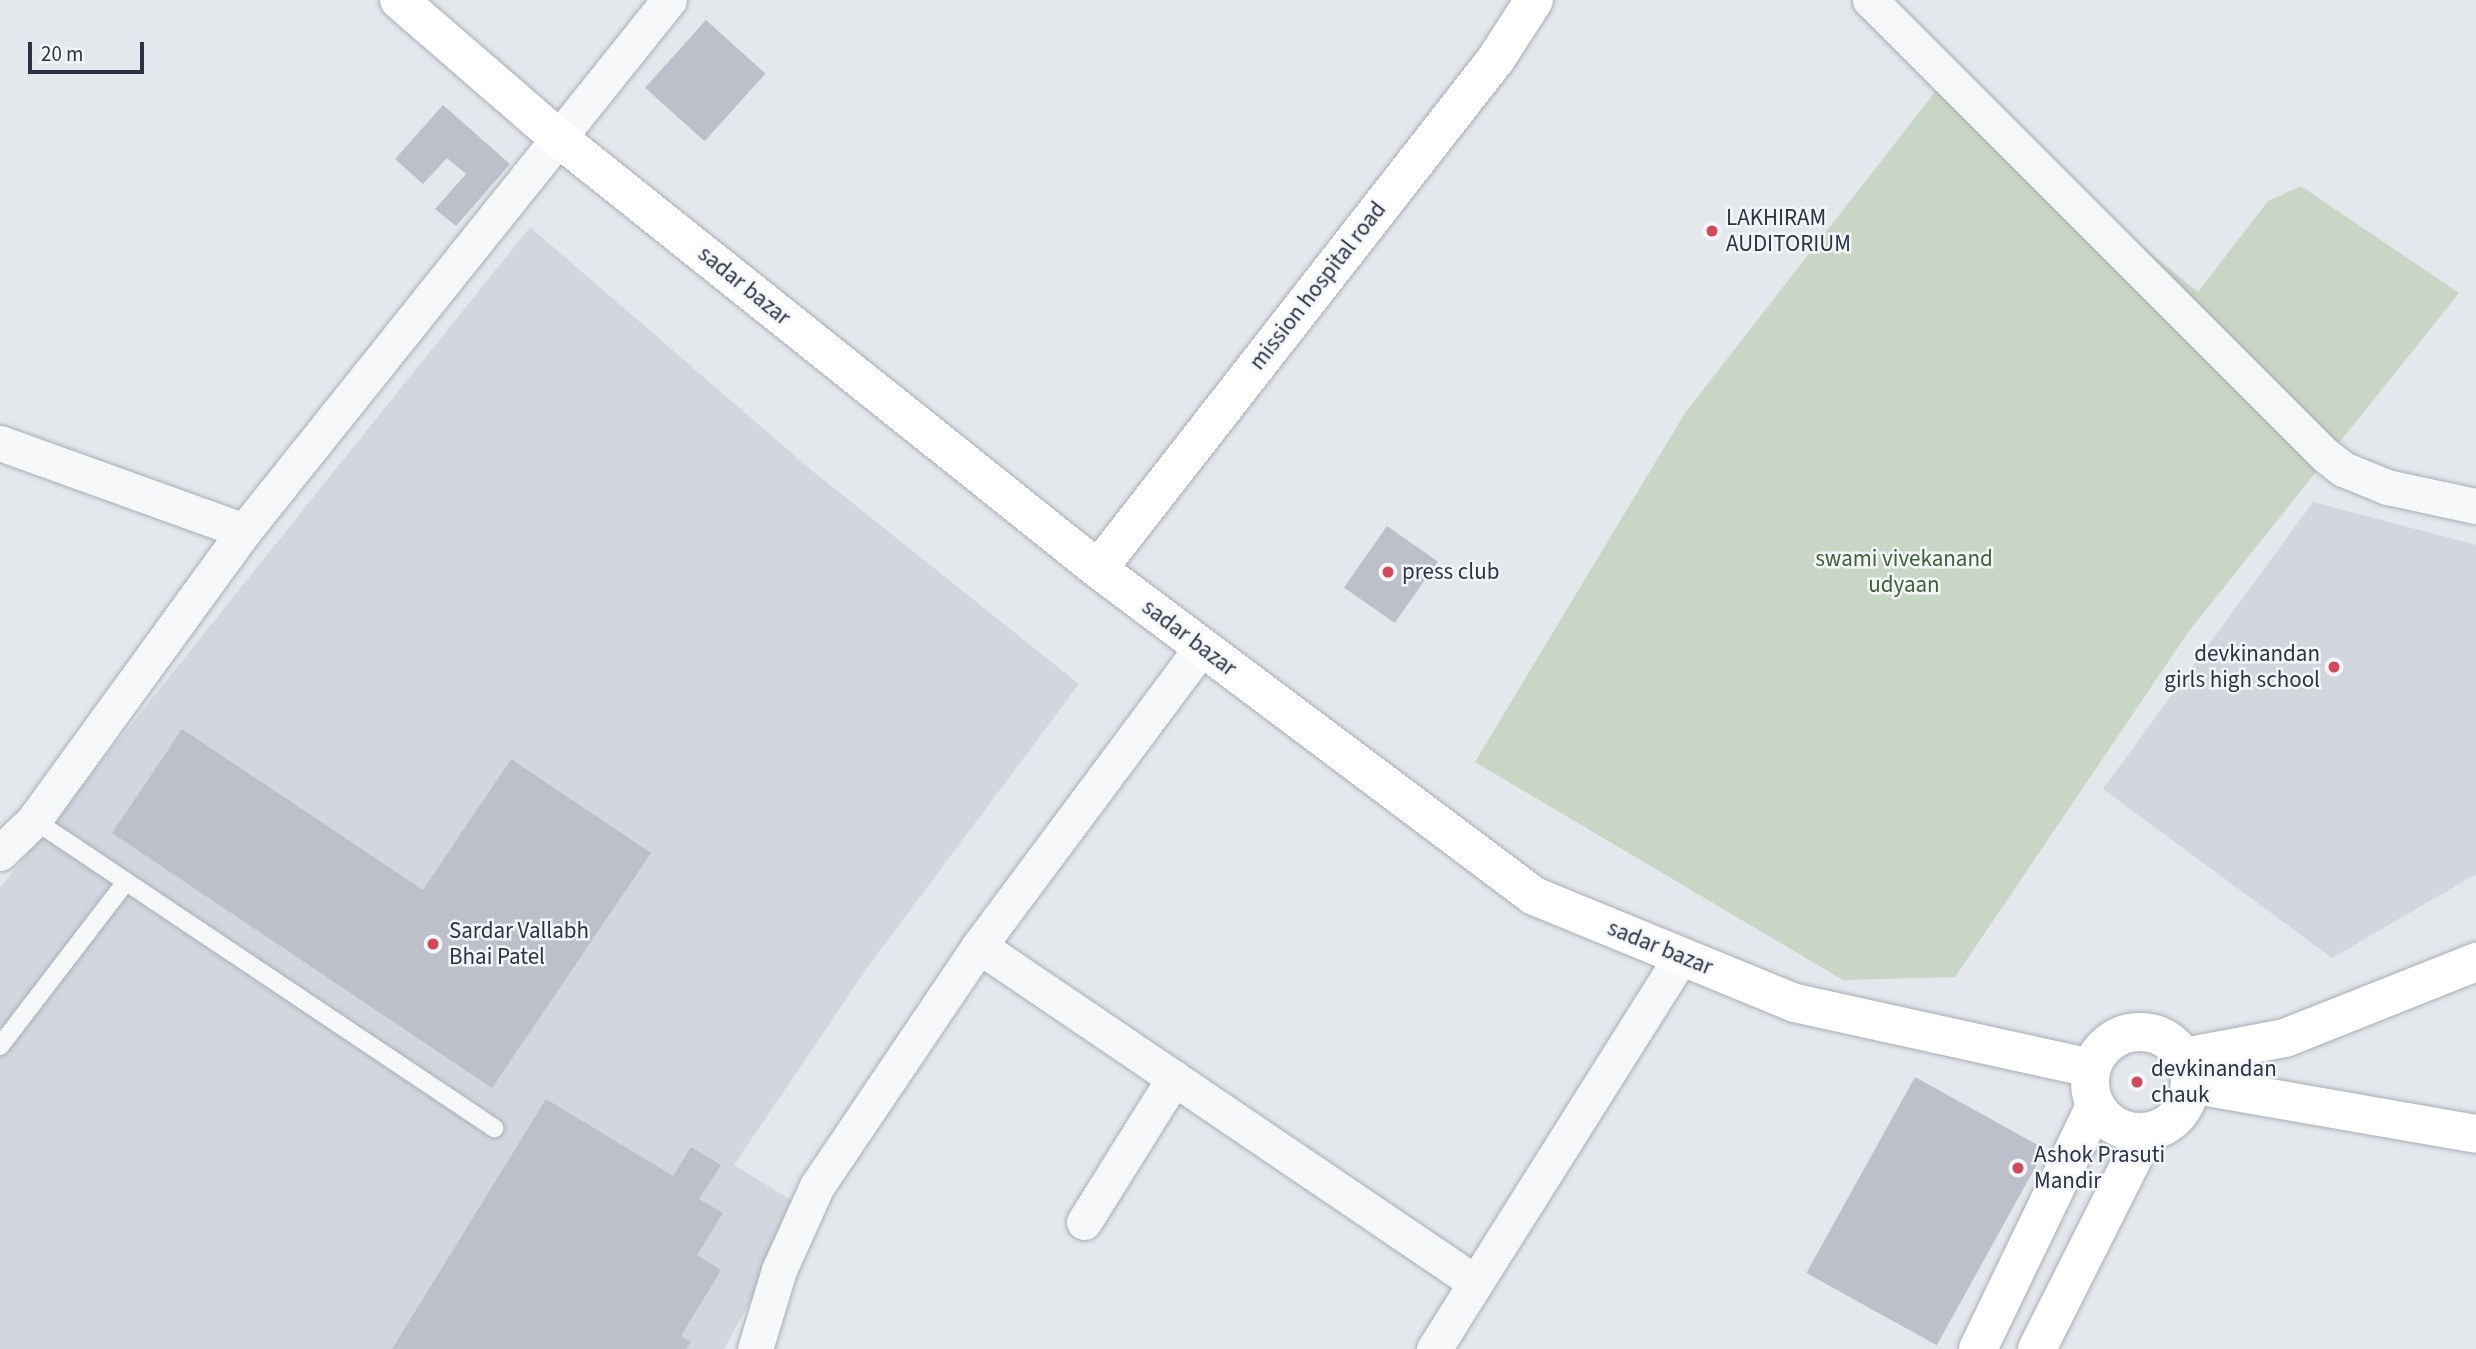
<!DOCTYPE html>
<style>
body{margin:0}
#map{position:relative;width:2476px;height:1349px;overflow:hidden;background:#e4e7ec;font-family:"Source Sans 3",sans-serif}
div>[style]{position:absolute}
.built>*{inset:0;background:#d2d6de}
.green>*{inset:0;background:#c9d6c5}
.building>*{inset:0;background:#bbc0ca;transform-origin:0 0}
.roads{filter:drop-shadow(0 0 2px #a9aeb7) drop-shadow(0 0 2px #a9aeb7)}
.lane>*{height:18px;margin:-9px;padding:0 9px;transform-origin:9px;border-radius:9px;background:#f7f8fa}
.street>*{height:35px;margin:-17.5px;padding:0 17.5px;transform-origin:17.5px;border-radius:17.5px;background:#f7f8fa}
.secondary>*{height:38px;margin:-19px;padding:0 19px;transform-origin:19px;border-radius:19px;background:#fff}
.primary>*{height:38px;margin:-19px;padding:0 19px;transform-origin:19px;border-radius:19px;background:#fff}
.primary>.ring{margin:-19px;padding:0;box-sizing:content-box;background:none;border:38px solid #fff;border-radius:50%}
.dots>*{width:19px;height:19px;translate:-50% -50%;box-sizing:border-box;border:4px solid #f4f6f9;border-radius:50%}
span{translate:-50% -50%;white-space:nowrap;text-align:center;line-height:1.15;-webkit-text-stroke:5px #f4f6f9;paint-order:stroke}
.poi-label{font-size:23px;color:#2b3445}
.left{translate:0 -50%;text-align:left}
.right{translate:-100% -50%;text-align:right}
.street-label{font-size:23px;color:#2b3445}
.park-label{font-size:23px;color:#3f6138}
.scale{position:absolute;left:28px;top:42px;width:116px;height:32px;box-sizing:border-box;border:4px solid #2b3445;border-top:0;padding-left:9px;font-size:21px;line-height:24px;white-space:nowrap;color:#2b3445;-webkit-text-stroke:5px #f4f6f9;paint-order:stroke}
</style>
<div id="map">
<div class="built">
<i style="clip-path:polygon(530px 227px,810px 469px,1079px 684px,869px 965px,734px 1165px,802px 1207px,724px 1349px,0 1349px,0 888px)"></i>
<i style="clip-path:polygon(2313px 502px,2476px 545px,2476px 874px,2332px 958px,2103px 789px)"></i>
</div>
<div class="green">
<i style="clip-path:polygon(1942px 83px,2198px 292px,2268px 201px,2301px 186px,2459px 293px,2189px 631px,1955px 977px,1843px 980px,1475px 762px,1685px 413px)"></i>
</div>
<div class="building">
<i style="left:706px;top:20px;width:80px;height:91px;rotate:42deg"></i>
<i style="clip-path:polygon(443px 105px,510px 164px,456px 226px,435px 209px,466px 174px,447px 158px,423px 184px,395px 159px)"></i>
<i style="left:1387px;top:526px;width:62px;height:75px;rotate:35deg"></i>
<i style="clip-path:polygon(182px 729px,423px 890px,511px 759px,651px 853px,492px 1088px,112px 833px)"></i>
<i style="left:1915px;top:1077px;width:149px;height:224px;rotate:29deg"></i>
<i style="clip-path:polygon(546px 1099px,673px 1176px,691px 1147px,721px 1165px,699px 1199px,723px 1213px,697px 1255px,721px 1270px,681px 1336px,691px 1342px,686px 1349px,392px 1349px)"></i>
</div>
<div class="roads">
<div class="lane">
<i style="left:34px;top:820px;width:554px;rotate:33.8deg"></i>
<i style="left:0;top:1046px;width:207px;rotate:-52.5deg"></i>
</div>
<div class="street">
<i style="left:1870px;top:0;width:643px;rotate:45deg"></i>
<i style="left:2325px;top:455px;width:23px;rotate:38deg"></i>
<i style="left:2343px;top:469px;width:48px;rotate:22.2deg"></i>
<i style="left:2387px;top:487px;width:91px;rotate:12.1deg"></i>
<i style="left:0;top:443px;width:259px;rotate:19.8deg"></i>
<i style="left:0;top:853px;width:47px;rotate:-44.1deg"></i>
<i style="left:34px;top:820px;width:357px;rotate:-54deg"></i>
<i style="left:244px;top:531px;width:680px;rotate:-51.33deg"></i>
<i style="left:979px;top:946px;width:600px;rotate:34.14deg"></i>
<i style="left:1084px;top:1222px;width:170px;rotate:-58deg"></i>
<i style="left:755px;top:1349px;width:83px;rotate:-73.1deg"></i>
<i style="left:779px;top:1270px;width:92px;rotate:-65.7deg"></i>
<i style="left:817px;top:1186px;width:290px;rotate:-56deg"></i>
<i style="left:979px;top:946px;width:373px;rotate:-53.3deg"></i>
<i style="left:1434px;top:1349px;width:463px;rotate:-57.8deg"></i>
</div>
<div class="secondary">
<i style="left:1098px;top:569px;width:647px;rotate:-52.03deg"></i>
<i style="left:1496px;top:59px;width:70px;rotate:-57.2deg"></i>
<i style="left:2185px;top:1057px;width:102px;rotate:-10.8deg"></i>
<i style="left:2285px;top:1038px;width:206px;rotate:-21.7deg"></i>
</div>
<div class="primary">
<i style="left:399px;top:0;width:208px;rotate:40.9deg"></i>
<i style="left:556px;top:136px;width:694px;rotate:38.62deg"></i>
<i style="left:1098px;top:569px;width:545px;rotate:36.87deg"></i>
<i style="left:1534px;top:896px;width:282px;rotate:22.3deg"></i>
<i style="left:1795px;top:1003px;width:303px;rotate:12.4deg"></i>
<i class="ring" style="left:2090px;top:1032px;width:62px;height:62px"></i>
<i style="left:2190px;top:1084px;width:290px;rotate:9.9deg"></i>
<i style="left:1978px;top:1349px;width:270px;rotate:-64.3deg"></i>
<i style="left:2037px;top:1349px;width:243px;rotate:-63.3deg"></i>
</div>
</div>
<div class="dots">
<i style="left:1712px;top:231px;background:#d1495b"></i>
<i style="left:1388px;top:572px;background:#d1495b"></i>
<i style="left:2334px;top:667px;background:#d1495b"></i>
<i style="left:433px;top:944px;background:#d1495b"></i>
<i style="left:2137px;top:1082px;background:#d1495b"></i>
<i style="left:2018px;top:1168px;background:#d1495b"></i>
</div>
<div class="poi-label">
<span class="left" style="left:1726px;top:231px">LAKHIRAM<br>AUDITORIUM</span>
<span class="left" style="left:1402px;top:572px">press club</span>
<span class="right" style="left:2320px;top:667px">devkinandan<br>girls high school</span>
<span class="left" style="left:449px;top:944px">Sardar Vallabh<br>Bhai Patel</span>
<span class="left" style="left:2151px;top:1082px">devkinandan<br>chauk</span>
<span class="left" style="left:2034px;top:1168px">Ashok Prasuti<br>Mandir</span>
</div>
<div class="street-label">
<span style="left:744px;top:286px;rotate:39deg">sadar bazar</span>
<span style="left:1318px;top:286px;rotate:-52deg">mission hospital road</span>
<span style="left:1189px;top:638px;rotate:37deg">sadar bazar</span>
<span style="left:1660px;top:948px;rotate:22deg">sadar bazar</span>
</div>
<div class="park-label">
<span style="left:1904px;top:572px">swami vivekanand<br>udyaan</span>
</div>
<div class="scale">20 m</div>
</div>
